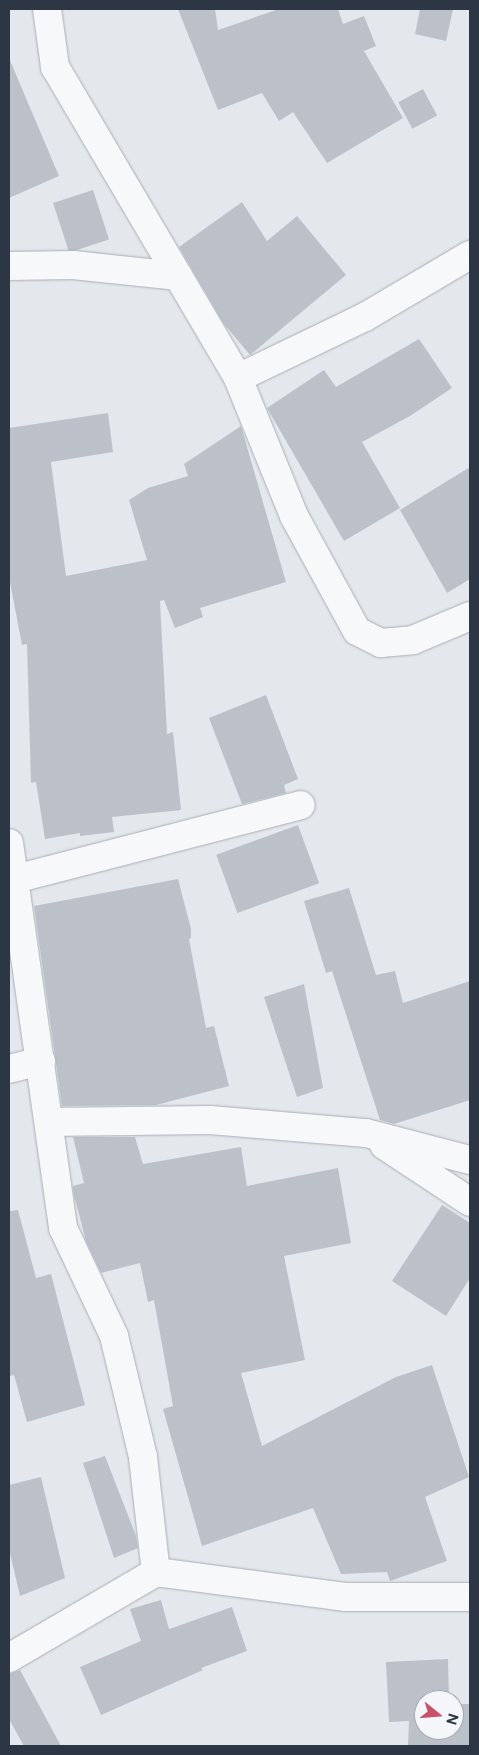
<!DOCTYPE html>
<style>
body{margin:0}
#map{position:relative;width:479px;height:1755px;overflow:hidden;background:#e4e7ec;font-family:"Public Sans",sans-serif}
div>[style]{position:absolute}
.building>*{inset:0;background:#bcc1c9;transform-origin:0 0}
.roads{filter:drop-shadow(0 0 1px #a9aeb6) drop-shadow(0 0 1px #a9aeb6)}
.minor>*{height:28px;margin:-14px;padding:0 14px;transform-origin:14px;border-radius:14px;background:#f7f8fa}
span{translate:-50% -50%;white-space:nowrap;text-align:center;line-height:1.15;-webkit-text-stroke:5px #f4f6f9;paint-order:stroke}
.frame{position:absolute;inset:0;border:10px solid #2c3644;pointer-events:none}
.north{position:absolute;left:414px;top:1690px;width:50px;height:50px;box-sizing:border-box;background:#f4f6f9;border:1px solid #a4a9b1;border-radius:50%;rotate:107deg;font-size:14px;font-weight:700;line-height:20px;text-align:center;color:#2c3644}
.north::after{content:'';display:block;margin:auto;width:18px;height:22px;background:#ca5067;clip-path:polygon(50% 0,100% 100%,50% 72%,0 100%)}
</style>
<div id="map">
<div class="building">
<i style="clip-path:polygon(178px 9px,215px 9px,218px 30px,279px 9px,338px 9px,343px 24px,364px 16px,376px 46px,364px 51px,403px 118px,327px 163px,293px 112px,279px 121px,262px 93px,218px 110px)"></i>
<i style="clip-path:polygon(420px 9px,453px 9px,446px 41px,415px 34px)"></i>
<i style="clip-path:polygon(9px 58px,59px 176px,9px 198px)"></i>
<i style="left:423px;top:89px;width:30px;height:28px;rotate:62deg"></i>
<i style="left:93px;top:190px;width:52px;height:42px;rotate:72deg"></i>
<i style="clip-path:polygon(242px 202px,267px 241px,297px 216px,346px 275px,250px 355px,224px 324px,179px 247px)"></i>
<i style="clip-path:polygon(419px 339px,452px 388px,410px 416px,362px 442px,400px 508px,344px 541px,267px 408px,324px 370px,336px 387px)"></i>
<i style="clip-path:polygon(108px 413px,113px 452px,51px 462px,66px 576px,147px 560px,129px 500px,148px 488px,188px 476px,184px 464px,241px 426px,286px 582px,200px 608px,203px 617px,175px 628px,164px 600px,160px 601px,167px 734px,173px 732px,181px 810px,112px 817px,114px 832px,80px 836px,80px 833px,45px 839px,36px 782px,31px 783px,27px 644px,22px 645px,9px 577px,9px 428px)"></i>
<i style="clip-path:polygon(470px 467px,470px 579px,447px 593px,400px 510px)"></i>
<i style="clip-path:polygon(266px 695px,298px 779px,284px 785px,286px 793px,242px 804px,209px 718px)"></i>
<i style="left:298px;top:825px;width:62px;height:87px;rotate:70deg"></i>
<i style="clip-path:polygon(178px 879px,191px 929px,191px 938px,189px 939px,206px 1028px,214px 1026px,229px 1086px,156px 1105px,62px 1106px,34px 906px)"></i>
<i style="clip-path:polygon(349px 888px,376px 975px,395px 971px,403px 1003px,470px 981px,470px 1100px,394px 1124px,380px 1120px,332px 971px,326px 973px,304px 901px)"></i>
<i style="clip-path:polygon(304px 984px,323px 1088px,297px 1097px,264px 997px)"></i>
<i style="clip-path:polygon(73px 1137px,135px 1137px,143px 1164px,241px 1147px,247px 1186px,338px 1168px,351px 1243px,284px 1256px,305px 1360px,241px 1373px,262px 1446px,396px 1377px,432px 1365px,469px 1477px,425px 1497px,447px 1561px,390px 1581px,387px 1572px,341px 1574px,313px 1508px,202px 1546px,163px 1409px,173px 1406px,154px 1300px,148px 1302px,140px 1263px,101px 1273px,86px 1241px,74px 1195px,73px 1186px,84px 1183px)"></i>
<i style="clip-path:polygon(442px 1205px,470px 1223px,470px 1278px,446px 1316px,392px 1281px)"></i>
<i style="clip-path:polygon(18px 1210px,36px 1278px,51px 1274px,85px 1405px,27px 1422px,14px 1375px,9px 1376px,9px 1211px)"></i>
<i style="clip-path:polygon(105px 1456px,136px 1536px,138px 1548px,114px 1558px,83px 1463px)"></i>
<i style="clip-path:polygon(41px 1477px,65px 1578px,20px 1596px,9px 1549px,9px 1485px)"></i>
<i style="clip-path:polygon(161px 1600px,169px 1629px,232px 1607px,247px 1651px,201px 1668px,203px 1670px,101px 1715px,80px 1667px,141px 1641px,130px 1609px)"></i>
<i style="clip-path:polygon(448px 1659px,449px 1700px,424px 1700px,424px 1730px,454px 1730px,454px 1704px,470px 1704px,470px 1746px,408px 1746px,409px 1721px,389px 1722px,386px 1662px)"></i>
<i style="clip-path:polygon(20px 1670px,61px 1746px,24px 1746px,9px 1719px,9px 1674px)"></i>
</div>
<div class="roads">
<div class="minor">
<i style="left:47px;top:9px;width:59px;rotate:82.1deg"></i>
<i style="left:55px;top:67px;width:361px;rotate:59.5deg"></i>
<i style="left:238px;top:378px;width:149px;rotate:67.9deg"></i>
<i style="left:294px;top:516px;width:131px;rotate:61.3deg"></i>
<i style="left:357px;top:631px;width:27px;rotate:27deg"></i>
<i style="left:381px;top:643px;width:32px;rotate:-5deg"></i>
<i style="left:413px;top:640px;width:62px;rotate:-22.8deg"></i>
<i style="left:9px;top:266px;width:64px;rotate:-0.9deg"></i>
<i style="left:73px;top:265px;width:106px;rotate:6deg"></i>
<i style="left:238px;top:378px;width:141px;rotate:-25.7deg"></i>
<i style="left:365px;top:317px;width:122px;rotate:-30.6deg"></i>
<i style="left:9px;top:843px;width:389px;rotate:82deg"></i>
<i style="left:63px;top:1228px;width:119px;rotate:64.7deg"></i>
<i style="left:114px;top:1336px;width:124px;rotate:76.5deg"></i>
<i style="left:143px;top:1457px;width:116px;rotate:83.6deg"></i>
<i style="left:15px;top:879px;width:295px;rotate:-14.5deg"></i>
<i style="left:9px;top:1069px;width:33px;rotate:-14deg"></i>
<i style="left:49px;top:1122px;width:161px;rotate:-0.7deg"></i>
<i style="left:210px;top:1120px;width:157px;rotate:4.8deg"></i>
<i style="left:366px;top:1133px;width:107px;rotate:14.6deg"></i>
<i style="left:384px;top:1145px;width:103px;rotate:33.5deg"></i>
<i style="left:9px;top:1658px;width:170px;rotate:-30.3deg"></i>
<i style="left:156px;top:1572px;width:192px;rotate:7.5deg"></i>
<i style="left:346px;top:1597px;width:124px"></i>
</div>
</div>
<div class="frame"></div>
<div class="north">N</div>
</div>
